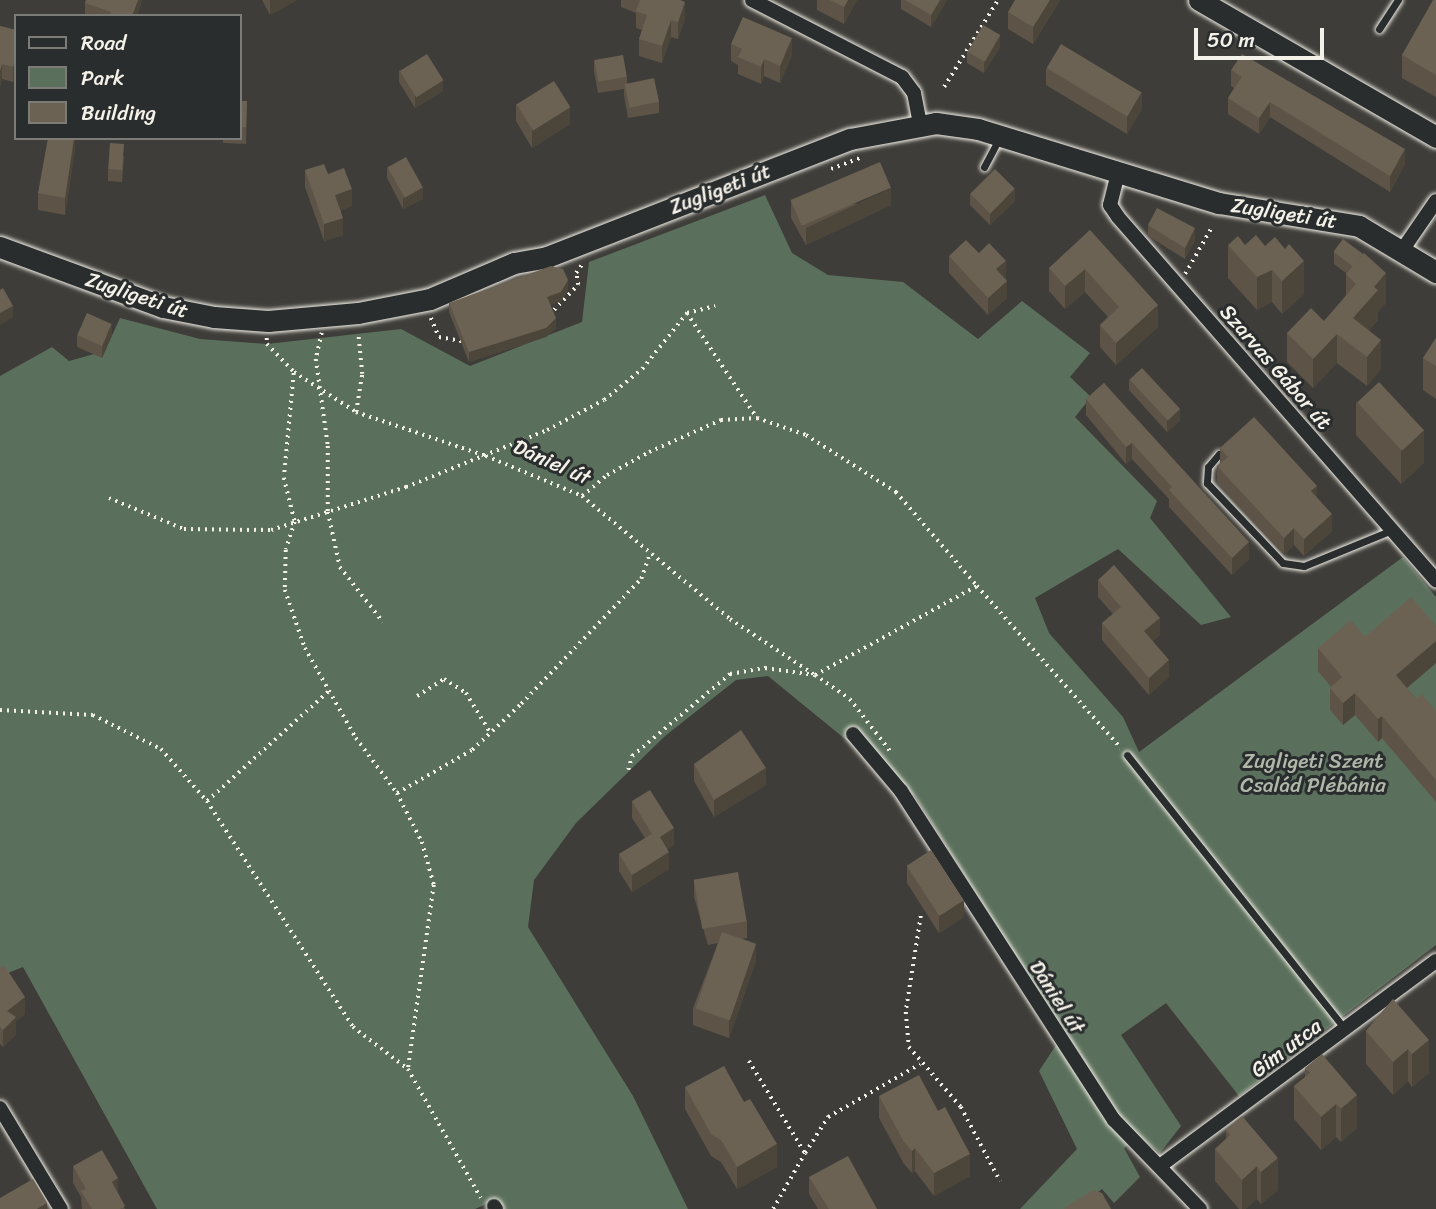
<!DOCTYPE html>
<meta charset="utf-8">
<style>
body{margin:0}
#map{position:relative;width:1436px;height:1209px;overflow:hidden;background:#3e3d39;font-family:Sriracha,sans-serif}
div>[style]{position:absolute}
.green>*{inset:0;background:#5b705c}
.path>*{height:3.5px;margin-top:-1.75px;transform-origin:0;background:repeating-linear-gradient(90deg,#f4f1e8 0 2px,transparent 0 7px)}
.roads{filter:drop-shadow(0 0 2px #f4f1e8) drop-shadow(0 0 2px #f4f1e8)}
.lane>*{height:7px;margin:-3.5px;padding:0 3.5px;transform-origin:3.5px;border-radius:3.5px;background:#2a2d2e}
.street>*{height:14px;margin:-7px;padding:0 7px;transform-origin:7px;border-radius:7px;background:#2a2d2e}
.secondary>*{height:21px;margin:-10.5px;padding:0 10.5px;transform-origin:10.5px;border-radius:10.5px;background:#2a2d2e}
.wall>*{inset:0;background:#5d5447}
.shaded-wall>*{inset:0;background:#4c453a}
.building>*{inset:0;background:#6c6253;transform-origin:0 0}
span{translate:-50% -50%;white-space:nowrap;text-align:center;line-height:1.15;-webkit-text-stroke:6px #2a2d2e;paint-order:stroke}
.street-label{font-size:21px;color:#f4f1e8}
.park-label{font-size:21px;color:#afb7a9}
.legend{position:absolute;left:14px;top:14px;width:228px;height:126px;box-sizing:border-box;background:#2a2d2e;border:2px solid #7b7b78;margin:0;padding:9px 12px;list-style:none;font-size:21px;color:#f4f1e8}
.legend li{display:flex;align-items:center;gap:14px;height:35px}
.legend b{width:35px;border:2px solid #7b7b78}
.scale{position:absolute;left:1194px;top:28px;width:130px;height:32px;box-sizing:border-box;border:4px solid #f4f1e8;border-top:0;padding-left:9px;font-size:21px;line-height:24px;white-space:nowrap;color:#f4f1e8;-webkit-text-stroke:5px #2a2d2e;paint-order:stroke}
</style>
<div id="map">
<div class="green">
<i style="clip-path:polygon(765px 195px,792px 253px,828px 275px,903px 282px,978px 339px,1022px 301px,1090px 353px,1070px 377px,1091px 397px,1075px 417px,1157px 501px,1150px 518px,1231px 617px,1201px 625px,1118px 549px,1035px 598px,1049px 633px,1123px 717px,1139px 752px,1403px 557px,1436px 597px,1436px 945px,1239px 1096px,1166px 1003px,1121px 1035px,1181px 1126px,1160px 1153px,1139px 1136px,1124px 1148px,1140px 1177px,1114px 1203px,1102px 1189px,1077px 1209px,1020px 1209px,1077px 1149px,1039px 1071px,1064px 1033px,915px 796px,768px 676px,736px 680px,665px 736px,576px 823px,534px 880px,528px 927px,633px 1096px,688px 1209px,503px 1209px,498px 1199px,475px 1209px,157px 1209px,23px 967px,0 976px,0 376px,52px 347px,69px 361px,105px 351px,120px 318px,200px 339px,267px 344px,401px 329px,470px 366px,582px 322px,589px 262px)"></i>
</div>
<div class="path">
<i style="left:944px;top:87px;width:102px;rotate:-58.2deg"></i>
<i style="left:831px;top:169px;width:34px;rotate:-21deg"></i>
<i style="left:1185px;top:274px;width:54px;rotate:-60.1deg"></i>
<i style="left:687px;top:313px;width:126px;rotate:56.3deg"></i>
<i style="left:549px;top:315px;width:42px;rotate:-46deg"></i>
<i style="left:578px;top:285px;width:12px;rotate:-99deg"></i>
<i style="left:576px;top:273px;width:12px;rotate:-55deg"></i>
<i style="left:431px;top:318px;width:21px;rotate:67deg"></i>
<i style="left:439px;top:337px;width:27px;rotate:10deg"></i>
<i style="left:322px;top:333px;width:27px;rotate:103deg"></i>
<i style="left:316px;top:359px;width:88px;rotate:82.1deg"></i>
<i style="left:328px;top:446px;width:66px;rotate:90deg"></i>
<i style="left:328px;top:512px;width:56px;rotate:77.7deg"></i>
<i style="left:340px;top:567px;width:70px;rotate:52deg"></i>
<i style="left:267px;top:338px;width:6px;rotate:90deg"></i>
<i style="left:267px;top:344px;width:39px;rotate:46deg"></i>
<i style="left:294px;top:372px;width:74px;rotate:32.8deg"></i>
<i style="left:356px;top:412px;width:137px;rotate:18.7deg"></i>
<i style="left:486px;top:456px;width:104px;rotate:22.6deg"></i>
<i style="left:582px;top:496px;width:192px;rotate:39.7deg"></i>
<i style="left:730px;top:619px;width:102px;rotate:33.4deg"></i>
<i style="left:815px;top:675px;width:185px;rotate:-28.8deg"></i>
<i style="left:977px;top:586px;width:217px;rotate:48.4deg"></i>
<i style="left:294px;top:373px;width:105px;rotate:95.4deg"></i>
<i style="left:284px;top:478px;width:45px;rotate:76deg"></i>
<i style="left:295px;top:522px;width:29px;rotate:108deg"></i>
<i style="left:286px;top:550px;width:40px;rotate:91.4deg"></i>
<i style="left:285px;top:590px;width:61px;rotate:71deg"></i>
<i style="left:305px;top:648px;width:103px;rotate:60.5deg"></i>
<i style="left:356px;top:738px;width:69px;rotate:53.3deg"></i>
<i style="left:397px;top:793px;width:55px;rotate:63deg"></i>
<i style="left:422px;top:842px;width:45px;rotate:74.4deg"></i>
<i style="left:434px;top:885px;width:186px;rotate:98deg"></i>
<i style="left:356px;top:412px;width:38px;rotate:-81deg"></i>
<i style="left:362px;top:374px;width:41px;rotate:-95.6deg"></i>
<i style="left:582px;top:496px;width:33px;rotate:-40deg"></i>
<i style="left:607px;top:475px;width:48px;rotate:-28.7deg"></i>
<i style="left:649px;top:452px;width:79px;rotate:-24deg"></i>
<i style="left:721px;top:420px;width:36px;rotate:-3deg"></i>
<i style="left:757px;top:418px;width:52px;rotate:19.1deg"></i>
<i style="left:806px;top:435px;width:107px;rotate:32.3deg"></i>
<i style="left:896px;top:492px;width:124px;rotate:49.2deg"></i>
<i style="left:109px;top:498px;width:81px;rotate:22.5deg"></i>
<i style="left:184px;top:529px;width:87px;rotate:0.7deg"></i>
<i style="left:271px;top:530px;width:142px;rotate:-17.7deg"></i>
<i style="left:406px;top:487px;width:152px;rotate:-22deg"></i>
<i style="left:547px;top:430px;width:64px;rotate:-27.8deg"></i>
<i style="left:604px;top:400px;width:49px;rotate:-39.2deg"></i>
<i style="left:642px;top:369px;width:72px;rotate:-51.2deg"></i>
<i style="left:687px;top:313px;width:29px;rotate:-14deg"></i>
<i style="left:417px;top:696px;width:32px;rotate:-32deg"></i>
<i style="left:444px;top:679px;width:26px;rotate:32deg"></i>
<i style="left:466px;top:693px;width:46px;rotate:58.4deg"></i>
<i style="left:0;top:710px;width:93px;rotate:3.1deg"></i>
<i style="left:93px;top:715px;width:76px;rotate:26.6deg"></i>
<i style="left:161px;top:749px;width:69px;rotate:48.5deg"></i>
<i style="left:207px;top:801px;width:269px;rotate:57.1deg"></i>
<i style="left:353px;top:1027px;width:69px;rotate:37.4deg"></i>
<i style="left:408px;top:1069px;width:148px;rotate:60.5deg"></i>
<i style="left:628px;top:770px;width:15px;rotate:-74deg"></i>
<i style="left:632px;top:756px;width:128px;rotate:-39.9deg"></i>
<i style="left:730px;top:674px;width:36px;rotate:-10deg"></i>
<i style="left:765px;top:668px;width:50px;rotate:8deg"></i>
<i style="left:815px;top:675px;width:42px;rotate:34.4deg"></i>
<i style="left:850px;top:699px;width:67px;rotate:52.3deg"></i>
<i style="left:397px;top:793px;width:86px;rotate:-29.8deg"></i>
<i style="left:472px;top:750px;width:67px;rotate:-43.2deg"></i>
<i style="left:521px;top:704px;width:173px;rotate:-46.2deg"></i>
<i style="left:641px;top:579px;width:28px;rotate:-71deg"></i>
<i style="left:207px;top:801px;width:167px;rotate:-42.1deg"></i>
<i style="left:921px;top:916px;width:97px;rotate:98.9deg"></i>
<i style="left:906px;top:1012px;width:35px;rotate:85deg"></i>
<i style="left:909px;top:1047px;width:79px;rotate:49.1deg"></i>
<i style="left:961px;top:1107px;width:84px;rotate:62.2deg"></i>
<i style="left:749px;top:1061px;width:108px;rotate:58.7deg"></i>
<i style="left:805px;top:1153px;width:43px;rotate:-57.4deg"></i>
<i style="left:828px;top:1117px;width:106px;rotate:-29.9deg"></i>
<i style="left:773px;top:1209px;width:64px;rotate:-60.3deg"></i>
</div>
<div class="roads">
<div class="lane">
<i style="left:1379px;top:29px;width:35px;rotate:-57deg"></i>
<i style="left:984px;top:167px;width:34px;rotate:-62deg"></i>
<i style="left:1219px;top:454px;width:17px;rotate:130deg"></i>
<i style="left:1208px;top:467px;width:16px;rotate:94deg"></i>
<i style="left:1207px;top:483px;width:110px;rotate:46.5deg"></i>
<i style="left:1283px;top:563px;width:21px;rotate:8deg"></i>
<i style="left:1304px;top:566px;width:95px;rotate:-22.2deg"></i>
<i style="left:1127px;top:755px;width:350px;rotate:51.5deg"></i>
</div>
<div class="street">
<i style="left:752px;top:0;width:169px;rotate:27.2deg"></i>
<i style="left:902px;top:77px;width:20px;rotate:53deg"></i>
<i style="left:914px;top:93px;width:32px;rotate:79deg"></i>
<i style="left:1118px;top:173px;width:33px;rotate:104deg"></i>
<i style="left:1110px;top:205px;width:14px;rotate:56deg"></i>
<i style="left:1118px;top:217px;width:483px;rotate:48.8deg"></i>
<i style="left:1403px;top:249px;width:58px;rotate:-55.5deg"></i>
<i style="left:853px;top:734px;width:75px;rotate:49.9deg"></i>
<i style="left:901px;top:791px;width:392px;rotate:57.1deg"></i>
<i style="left:1114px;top:1120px;width:124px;rotate:46deg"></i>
<i style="left:0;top:1108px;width:118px;rotate:58.9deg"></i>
<i style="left:1160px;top:1166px;width:344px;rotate:-36.6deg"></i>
<i style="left:494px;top:1206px;width:4px;rotate:56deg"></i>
</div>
<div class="secondary">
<i style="left:1199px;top:0;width:274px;rotate:30deg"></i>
<i style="left:0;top:247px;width:174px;rotate:20.2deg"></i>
<i style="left:163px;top:307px;width:52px;rotate:11.1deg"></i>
<i style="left:214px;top:317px;width:54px;rotate:4.2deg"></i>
<i style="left:268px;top:321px;width:90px;rotate:-5.1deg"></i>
<i style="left:358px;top:313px;width:73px;rotate:-11deg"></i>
<i style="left:430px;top:299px;width:91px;rotate:-23.2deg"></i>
<i style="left:514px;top:263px;width:34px;rotate:-10deg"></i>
<i style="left:547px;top:257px;width:325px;rotate:-21.3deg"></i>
<i style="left:850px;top:139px;width:87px;rotate:-10.5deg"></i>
<i style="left:936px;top:123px;width:42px;rotate:8.1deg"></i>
<i style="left:978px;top:129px;width:252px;rotate:17.1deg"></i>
<i style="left:1219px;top:203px;width:142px;rotate:9.3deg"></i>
<i style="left:1359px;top:226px;width:90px;rotate:30.9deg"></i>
</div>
</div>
<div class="wall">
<i style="clip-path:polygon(142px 0,137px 16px,89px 16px,85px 14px,85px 3px)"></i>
<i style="clip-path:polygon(262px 0,297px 0,270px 15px)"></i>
<i style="clip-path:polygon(621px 0,681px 0,685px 19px,678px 39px,671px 37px,662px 63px,639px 56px,639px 39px,642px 30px,636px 28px,636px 13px,621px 7px)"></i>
<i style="clip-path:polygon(817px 0,857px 0,844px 24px,817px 10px)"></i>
<i style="clip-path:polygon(901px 0,947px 0,931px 27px,901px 9px)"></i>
<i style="clip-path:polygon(1060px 0,1033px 44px,1008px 29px,1008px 12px)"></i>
<i style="clip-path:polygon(1436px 0,1436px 97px,1402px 78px,1402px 55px)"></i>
<i style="clip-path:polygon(0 26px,16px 30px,16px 70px,13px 82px,2px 79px,0 86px)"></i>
<i style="clip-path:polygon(731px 44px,792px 55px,780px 83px,764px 76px,761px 84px,738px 74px,738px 65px,731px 61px)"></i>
<i style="clip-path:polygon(1000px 47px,984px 73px,967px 63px,967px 51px)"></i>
<i style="clip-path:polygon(594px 60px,627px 77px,627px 83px,659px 101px,659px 113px,628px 118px,624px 95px,624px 89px,598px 93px,594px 72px)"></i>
<i style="clip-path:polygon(1046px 68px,1142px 109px,1127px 134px,1046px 85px)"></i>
<i style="clip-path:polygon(399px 70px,443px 91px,415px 108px,399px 82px)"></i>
<i style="clip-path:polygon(1231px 70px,1405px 164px,1390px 192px,1270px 117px,1259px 134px,1228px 114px,1228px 98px,1234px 88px,1231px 86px)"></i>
<i style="clip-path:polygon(240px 101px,247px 101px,246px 144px,223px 143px,223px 138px,240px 138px)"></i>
<i style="clip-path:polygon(516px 104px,570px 124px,532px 148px,516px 121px)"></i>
<i style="clip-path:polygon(75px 138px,75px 149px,65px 215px,38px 210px,38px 193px)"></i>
<i style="clip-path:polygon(124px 156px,122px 182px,108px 181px,108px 169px)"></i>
<i style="clip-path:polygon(387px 167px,423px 199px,403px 209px,387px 178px)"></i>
<i style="clip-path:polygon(305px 170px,328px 174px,352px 206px,341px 210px,343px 235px,324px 241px,305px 187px)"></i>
<i style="clip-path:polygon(970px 194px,1015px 201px,990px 225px,970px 205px)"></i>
<i style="clip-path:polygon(791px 201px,891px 205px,806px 245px,791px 218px)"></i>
<i style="clip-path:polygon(1148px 225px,1195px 240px,1185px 259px,1148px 236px)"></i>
<i style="clip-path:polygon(1090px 230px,1158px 327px,1116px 365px,1100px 347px,1100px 325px,1108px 317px,1085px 292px,1065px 309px,1049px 291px,1049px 268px)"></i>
<i style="clip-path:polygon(1343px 239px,1386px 303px,1378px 312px,1378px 320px,1369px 330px,1381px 369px,1367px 386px,1337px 363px,1313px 388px,1287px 362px,1287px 333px,1324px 321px,1346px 296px,1346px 273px,1334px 264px,1334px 252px)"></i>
<i style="clip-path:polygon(1228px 245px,1245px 245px,1304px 294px,1282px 314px,1272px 302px,1257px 310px,1228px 278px)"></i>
<i style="clip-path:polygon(979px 253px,1006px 278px,1007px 298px,988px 315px,949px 273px,949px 256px)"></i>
<i style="clip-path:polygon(568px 290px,561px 301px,550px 305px,556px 328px,546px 337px,469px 362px,449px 312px,449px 303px)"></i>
<i style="clip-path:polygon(77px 335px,112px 335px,102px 358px,77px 347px)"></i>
<i style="clip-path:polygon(1436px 338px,1436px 399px,1423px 390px,1423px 358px)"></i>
<i style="clip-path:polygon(1129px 379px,1180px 421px,1167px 432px,1129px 390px)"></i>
<i style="clip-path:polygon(1104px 383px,1249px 559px,1232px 575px,1169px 507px,1169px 499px,1132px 459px,1126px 464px,1086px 415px,1086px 399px)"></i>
<i style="clip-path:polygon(1356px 402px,1424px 463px,1401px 484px,1356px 435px)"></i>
<i style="clip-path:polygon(1220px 448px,1317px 497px,1332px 531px,1304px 556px,1294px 545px,1284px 555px,1217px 483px,1217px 466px,1220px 464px)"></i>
<i style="clip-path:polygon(1098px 580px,1160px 635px,1153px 641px,1169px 677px,1149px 695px,1102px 640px,1102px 623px,1113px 614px,1098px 597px)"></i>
<i style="clip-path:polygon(1436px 626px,1436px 663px,1407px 688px,1416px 699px,1436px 711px,1436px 802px,1382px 738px,1378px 742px,1355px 715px,1343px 725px,1330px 710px,1330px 688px,1331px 687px,1318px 671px,1318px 648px,1365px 637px)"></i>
<i style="clip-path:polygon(694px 764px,766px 785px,714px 817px,694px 781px)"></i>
<i style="clip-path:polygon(632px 801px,674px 845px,667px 849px,669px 869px,632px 892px,619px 871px,619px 854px,645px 838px,632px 818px)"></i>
<i style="clip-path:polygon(907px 866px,964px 917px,939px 933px,907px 883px)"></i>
<i style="clip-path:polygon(694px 880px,747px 921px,747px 938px,742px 939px,756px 961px,729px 1038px,693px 1025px,693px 1008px,718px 943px,708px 945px,694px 897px)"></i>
<i style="clip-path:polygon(0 968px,25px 1014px,16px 1021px,16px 1034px,3px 1047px,0 1044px)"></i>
<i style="clip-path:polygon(1393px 999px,1429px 1073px,1412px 1087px,1408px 1081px,1393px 1095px,1366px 1064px,1366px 1031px)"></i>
<i style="clip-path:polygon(1305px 1068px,1357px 1128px,1341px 1142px,1336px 1137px,1321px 1150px,1294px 1119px,1294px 1086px,1305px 1077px)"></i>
<i style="clip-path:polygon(685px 1087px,744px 1102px,777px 1167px,737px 1189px,721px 1162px,711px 1156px,685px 1109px)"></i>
<i style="clip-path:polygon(879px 1096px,970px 1176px,934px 1196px,915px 1171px,912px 1173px,904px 1164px,879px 1118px)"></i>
<i style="clip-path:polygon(1226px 1130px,1278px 1190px,1261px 1204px,1257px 1199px,1245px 1209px,1239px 1209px,1215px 1181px,1215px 1149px,1226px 1139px)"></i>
<i style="clip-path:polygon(73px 1166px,118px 1193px,125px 1209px,82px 1209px,81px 1197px,73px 1183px)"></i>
<i style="clip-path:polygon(809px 1177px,877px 1209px,818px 1209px,809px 1194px)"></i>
</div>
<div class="shaded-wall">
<i style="clip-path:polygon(138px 0,142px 0,142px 1px,137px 16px,132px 16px)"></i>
<i style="clip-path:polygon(270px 0,297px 0,270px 15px)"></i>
<i style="clip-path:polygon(848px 0,857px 0,844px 24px,844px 7px)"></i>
<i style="clip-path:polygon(940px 0,947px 0,931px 27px,931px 15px)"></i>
<i style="clip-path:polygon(1050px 0,1060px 0,1033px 44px,1033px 27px)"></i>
<i style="clip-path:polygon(685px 2px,685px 19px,678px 39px,678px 22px)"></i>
<i style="clip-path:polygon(671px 20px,671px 37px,662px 63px,662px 46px)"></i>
<i style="clip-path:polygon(1000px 35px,1000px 47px,984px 73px,984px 61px)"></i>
<i style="clip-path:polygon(792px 38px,792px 55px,780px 83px,780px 66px)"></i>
<i style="clip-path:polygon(16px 55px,16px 70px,13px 82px,13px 67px)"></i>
<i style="clip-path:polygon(764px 59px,764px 76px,761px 84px,761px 67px)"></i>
<i style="clip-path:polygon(2px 64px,2px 79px,0 86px,0 71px)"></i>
<i style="clip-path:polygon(443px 80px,443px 91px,415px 108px,415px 96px)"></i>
<i style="clip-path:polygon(1142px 92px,1142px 109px,1127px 134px,1127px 117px)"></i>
<i style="clip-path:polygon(1270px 102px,1270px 117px,1259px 134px,1259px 118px)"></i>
<i style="clip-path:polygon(570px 107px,570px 124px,532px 148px,532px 131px)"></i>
<i style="clip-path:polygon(74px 138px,75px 138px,75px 149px,65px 215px,65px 198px)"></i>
<i style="clip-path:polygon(1405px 149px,1405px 164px,1390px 192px,1390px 176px)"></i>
<i style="clip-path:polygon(423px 188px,423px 199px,403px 209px,403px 198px)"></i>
<i style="clip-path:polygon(891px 188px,891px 205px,806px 245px,806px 228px)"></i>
<i style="clip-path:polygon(352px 189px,352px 206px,335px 212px,335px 195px)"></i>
<i style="clip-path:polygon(1015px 189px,1015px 201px,990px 225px,990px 214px)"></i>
<i style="clip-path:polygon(343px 218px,343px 235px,324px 241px,324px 224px)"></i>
<i style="clip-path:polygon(1195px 228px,1195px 240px,1185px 259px,1185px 248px)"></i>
<i style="clip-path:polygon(1006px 261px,1006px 278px,996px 286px,996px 269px)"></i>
<i style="clip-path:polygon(1304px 261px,1304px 294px,1282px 314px,1282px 281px)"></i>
<i style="clip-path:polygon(1085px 269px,1085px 292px,1065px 309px,1065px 286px)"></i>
<i style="clip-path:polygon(1272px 270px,1272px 302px,1257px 310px,1257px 277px)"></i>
<i style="clip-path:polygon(1386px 273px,1386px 303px,1378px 312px,1378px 320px,1353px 347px,1353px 318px,1374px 287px)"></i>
<i style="clip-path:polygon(568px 280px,568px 290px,561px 301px,547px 307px,547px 297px)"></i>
<i style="clip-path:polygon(1007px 281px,1007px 298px,988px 315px,988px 298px)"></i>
<i style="clip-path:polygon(1158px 305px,1158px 327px,1116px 365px,1116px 343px)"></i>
<i style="clip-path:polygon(13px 306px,13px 317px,0 325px,0 313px)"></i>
<i style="clip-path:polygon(556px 318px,556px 328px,546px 337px,469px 362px,469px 352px)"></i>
<i style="clip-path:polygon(112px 324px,112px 335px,102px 358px,102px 347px)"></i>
<i style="clip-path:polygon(1337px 334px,1337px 363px,1313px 388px,1313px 359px)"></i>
<i style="clip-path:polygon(1381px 340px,1381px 369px,1367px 386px,1367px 357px)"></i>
<i style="clip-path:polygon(1180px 409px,1180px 421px,1167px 432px,1167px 421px)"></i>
<i style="clip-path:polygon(1424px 430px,1424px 463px,1401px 484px,1401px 451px)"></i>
<i style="clip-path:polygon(1132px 443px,1132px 459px,1126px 464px,1126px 447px)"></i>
<i style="clip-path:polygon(1317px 486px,1317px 503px,1311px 491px)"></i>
<i style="clip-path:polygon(1332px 514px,1332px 531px,1304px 556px,1304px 539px)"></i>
<i style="clip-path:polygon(1294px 528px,1294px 545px,1284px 555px,1284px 538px)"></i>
<i style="clip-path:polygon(1249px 542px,1249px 559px,1232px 575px,1232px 558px)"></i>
<i style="clip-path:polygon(1160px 618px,1160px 635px,1144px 648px,1144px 631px)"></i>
<i style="clip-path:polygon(1436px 641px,1436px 663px,1396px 697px,1396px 675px)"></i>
<i style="clip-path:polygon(1169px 660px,1169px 677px,1149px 695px,1149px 678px)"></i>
<i style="clip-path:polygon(1355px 693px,1355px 715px,1343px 725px,1343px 703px)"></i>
<i style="clip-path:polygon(1382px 716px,1382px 738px,1378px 742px,1378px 719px)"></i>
<i style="clip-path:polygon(766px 768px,766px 785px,714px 817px,714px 800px)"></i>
<i style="clip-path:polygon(674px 828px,674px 845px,660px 854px,660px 837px)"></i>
<i style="clip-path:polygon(669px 852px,669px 869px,632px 892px,632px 875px)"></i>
<i style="clip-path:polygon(964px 900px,964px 917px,939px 933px,939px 916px)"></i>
<i style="clip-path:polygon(756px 944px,756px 961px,729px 1038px,729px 1021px)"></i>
<i style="clip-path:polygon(25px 997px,25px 1014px,16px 1021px,16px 1034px,3px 1047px,3px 1030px,7px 1011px)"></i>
<i style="clip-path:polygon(1429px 1040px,1429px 1073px,1412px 1087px,1412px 1054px)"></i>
<i style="clip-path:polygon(1408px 1049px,1408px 1081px,1393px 1095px,1393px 1062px)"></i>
<i style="clip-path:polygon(1357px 1095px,1357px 1128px,1341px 1142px,1341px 1109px)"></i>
<i style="clip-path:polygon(1336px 1104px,1336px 1137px,1321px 1150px,1321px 1117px)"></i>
<i style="clip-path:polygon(777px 1144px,777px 1167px,737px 1189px,737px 1167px)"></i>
<i style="clip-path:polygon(915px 1148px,915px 1171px,912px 1173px,912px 1151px)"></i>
<i style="clip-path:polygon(970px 1154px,970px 1176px,934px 1196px,934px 1173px)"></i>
<i style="clip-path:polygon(1278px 1158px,1278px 1190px,1261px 1204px,1261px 1172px)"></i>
<i style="clip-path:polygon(1257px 1166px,1257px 1199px,1245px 1209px,1242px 1209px,1242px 1180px)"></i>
<i style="clip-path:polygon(118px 1178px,118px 1195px,112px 1182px)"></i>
<i style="clip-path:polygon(47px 1203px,47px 1209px,37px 1209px)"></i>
</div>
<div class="building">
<i style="clip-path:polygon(86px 0,138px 0,132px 16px,110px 16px,111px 12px,85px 3px)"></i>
<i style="clip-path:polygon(640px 0,680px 0,685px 2px,678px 22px,671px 20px,662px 46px,639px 39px,647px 15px,636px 11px)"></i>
<i style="clip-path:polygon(830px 0,848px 0,844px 7px)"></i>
<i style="clip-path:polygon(905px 0,940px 0,931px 15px)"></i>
<i style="clip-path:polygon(1015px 0,1050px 0,1033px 27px,1008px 12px)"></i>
<i style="clip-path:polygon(1433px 0,1436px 0,1436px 75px,1402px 55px)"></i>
<i style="clip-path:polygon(743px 17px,792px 38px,780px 66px,764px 59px,761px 67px,738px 57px,742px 49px,731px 44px)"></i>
<i style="left:983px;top:25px;width:20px;height:31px;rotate:30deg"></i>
<i style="clip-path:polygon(0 26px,16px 30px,16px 55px,13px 67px,2px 64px,0 71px)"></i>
<i style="left:1061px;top:44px;width:94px;height:28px;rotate:31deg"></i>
<i style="left:427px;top:54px;width:31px;height:32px;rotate:58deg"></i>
<i style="clip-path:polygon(1242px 54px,1405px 149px,1390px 176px,1270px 102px,1259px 118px,1228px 98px,1242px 77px,1231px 70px)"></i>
<i style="left:623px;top:55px;width:22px;height:29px;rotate:80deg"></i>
<i style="left:654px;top:78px;width:24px;height:30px;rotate:78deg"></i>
<i style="left:554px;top:81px;width:31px;height:44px;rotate:58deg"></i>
<i style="clip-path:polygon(240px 101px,247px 101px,246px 127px,240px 127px)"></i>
<i style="clip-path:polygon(48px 138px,74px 138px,65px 198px,38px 193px)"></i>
<i style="left:110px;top:143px;width:14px;height:26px;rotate:4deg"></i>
<i style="left:406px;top:157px;width:35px;height:21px;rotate:61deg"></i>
<i style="left:880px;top:162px;width:28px;height:97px;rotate:67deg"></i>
<i style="clip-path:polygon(324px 164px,328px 174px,344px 168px,352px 189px,335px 195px,343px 218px,324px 224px,305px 170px)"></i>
<i style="left:995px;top:169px;width:28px;height:35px;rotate:45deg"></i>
<i style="clip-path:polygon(1157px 208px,1195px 228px,1185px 248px,1148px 225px)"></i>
<i style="clip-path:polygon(1090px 230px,1158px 305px,1116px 343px,1100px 325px,1119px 307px,1085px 269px,1065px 286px,1049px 268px)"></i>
<i style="clip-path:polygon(1256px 235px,1265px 246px,1275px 237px,1285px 249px,1289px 244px,1304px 261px,1282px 281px,1272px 270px,1257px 277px,1228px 245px,1238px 236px,1245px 245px)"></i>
<i style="left:1343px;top:239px;width:25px;height:16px;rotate:37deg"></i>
<i style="clip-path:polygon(966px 240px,979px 253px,989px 243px,1006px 261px,996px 269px,1007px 281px,988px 298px,949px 256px)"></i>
<i style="clip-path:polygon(1364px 253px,1386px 273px,1374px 287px,1378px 290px,1353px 318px,1381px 340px,1367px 357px,1337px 334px,1313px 359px,1287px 333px,1311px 308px,1324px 321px,1356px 284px,1346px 274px)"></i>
<i style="clip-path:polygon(551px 266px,563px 269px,568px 280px,561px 292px,547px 297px,556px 318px,546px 328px,469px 352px,449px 303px)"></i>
<i style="clip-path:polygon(3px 288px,13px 306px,0 313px,0 290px)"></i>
<i style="left:87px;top:313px;width:27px;height:24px;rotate:24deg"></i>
<i style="clip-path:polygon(1436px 338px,1436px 366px,1423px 358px)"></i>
<i style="left:1142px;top:368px;width:56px;height:17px;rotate:47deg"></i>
<i style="left:1379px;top:382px;width:66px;height:30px;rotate:47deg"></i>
<i style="clip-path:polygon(1104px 383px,1249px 542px,1232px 558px,1169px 490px,1172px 487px,1132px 443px,1126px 447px,1086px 399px)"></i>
<i style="clip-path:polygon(1254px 417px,1317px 486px,1311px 491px,1332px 514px,1304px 539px,1294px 528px,1284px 538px,1217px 466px,1228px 457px,1220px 448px)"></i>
<i style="clip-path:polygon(1114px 565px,1160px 618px,1144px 631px,1169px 660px,1149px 678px,1102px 623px,1121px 607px,1098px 580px)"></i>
<i style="clip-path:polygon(1411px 597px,1436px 626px,1436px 641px,1396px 675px,1416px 699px,1422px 694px,1436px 711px,1436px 780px,1382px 716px,1378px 719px,1355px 693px,1343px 703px,1330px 688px,1342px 677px,1318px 648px,1351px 620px,1365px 637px)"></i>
<i style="clip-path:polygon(741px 730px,766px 768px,714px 800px,694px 764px)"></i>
<i style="clip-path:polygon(650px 790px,674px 828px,660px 837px,669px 852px,632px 875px,619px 854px,652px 834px,632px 801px)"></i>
<i style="left:931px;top:850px;width:60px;height:29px;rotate:57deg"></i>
<i style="left:738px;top:872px;width:50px;height:45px;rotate:80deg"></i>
<i style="left:722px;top:932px;width:36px;height:81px;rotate:19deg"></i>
<i style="clip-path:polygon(4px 965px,25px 997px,7px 1011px,16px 1017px,3px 1030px,0 1027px,0 968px)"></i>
<i style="clip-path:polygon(1393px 999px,1429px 1040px,1412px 1054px,1408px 1049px,1393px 1062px,1366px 1031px)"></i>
<i style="clip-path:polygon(1322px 1054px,1357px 1095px,1341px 1109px,1336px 1104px,1321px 1117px,1294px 1086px,1310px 1073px,1305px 1068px)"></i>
<i style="clip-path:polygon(724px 1066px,744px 1102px,750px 1099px,777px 1144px,737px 1167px,721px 1140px,711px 1134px,685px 1087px)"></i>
<i style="clip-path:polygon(919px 1075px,938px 1111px,945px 1107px,970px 1154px,934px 1173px,915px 1148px,912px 1151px,904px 1142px,879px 1096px)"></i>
<i style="clip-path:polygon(1242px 1116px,1278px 1158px,1261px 1172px,1257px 1166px,1242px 1180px,1215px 1149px,1230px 1135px,1226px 1130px)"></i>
<i style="clip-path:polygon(102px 1150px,118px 1178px,112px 1182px,125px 1206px,120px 1209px,92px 1209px,81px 1191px,86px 1189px,73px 1166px)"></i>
<i style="clip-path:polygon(848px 1156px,877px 1209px,829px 1209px,809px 1177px)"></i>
<i style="clip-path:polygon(33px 1179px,47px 1203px,37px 1209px,0 1209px,0 1198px)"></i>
<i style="clip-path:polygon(1093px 1190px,1102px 1193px,1111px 1209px,1065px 1209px,1064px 1208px)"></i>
</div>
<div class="street-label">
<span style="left:720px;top:189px;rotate:-21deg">Zugligeti út</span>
<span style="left:1284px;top:213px;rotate:9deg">Zugligeti út</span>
<span style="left:137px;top:295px;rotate:18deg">Zugligeti út</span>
<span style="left:1276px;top:367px;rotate:49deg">Szarvas Gábor út</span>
<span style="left:552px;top:462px;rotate:24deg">Dániel út</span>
<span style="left:1057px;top:997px;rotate:57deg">Dániel út</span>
<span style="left:1286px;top:1048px;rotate:-37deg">Gím utca</span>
</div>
<div class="park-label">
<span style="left:1313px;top:773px">Zugligeti Szent<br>Család Plébánia</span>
</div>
<ul class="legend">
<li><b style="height:9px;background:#2a2d2e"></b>Road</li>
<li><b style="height:19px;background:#5b705c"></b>Park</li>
<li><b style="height:19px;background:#6c6253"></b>Building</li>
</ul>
<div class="scale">50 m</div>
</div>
